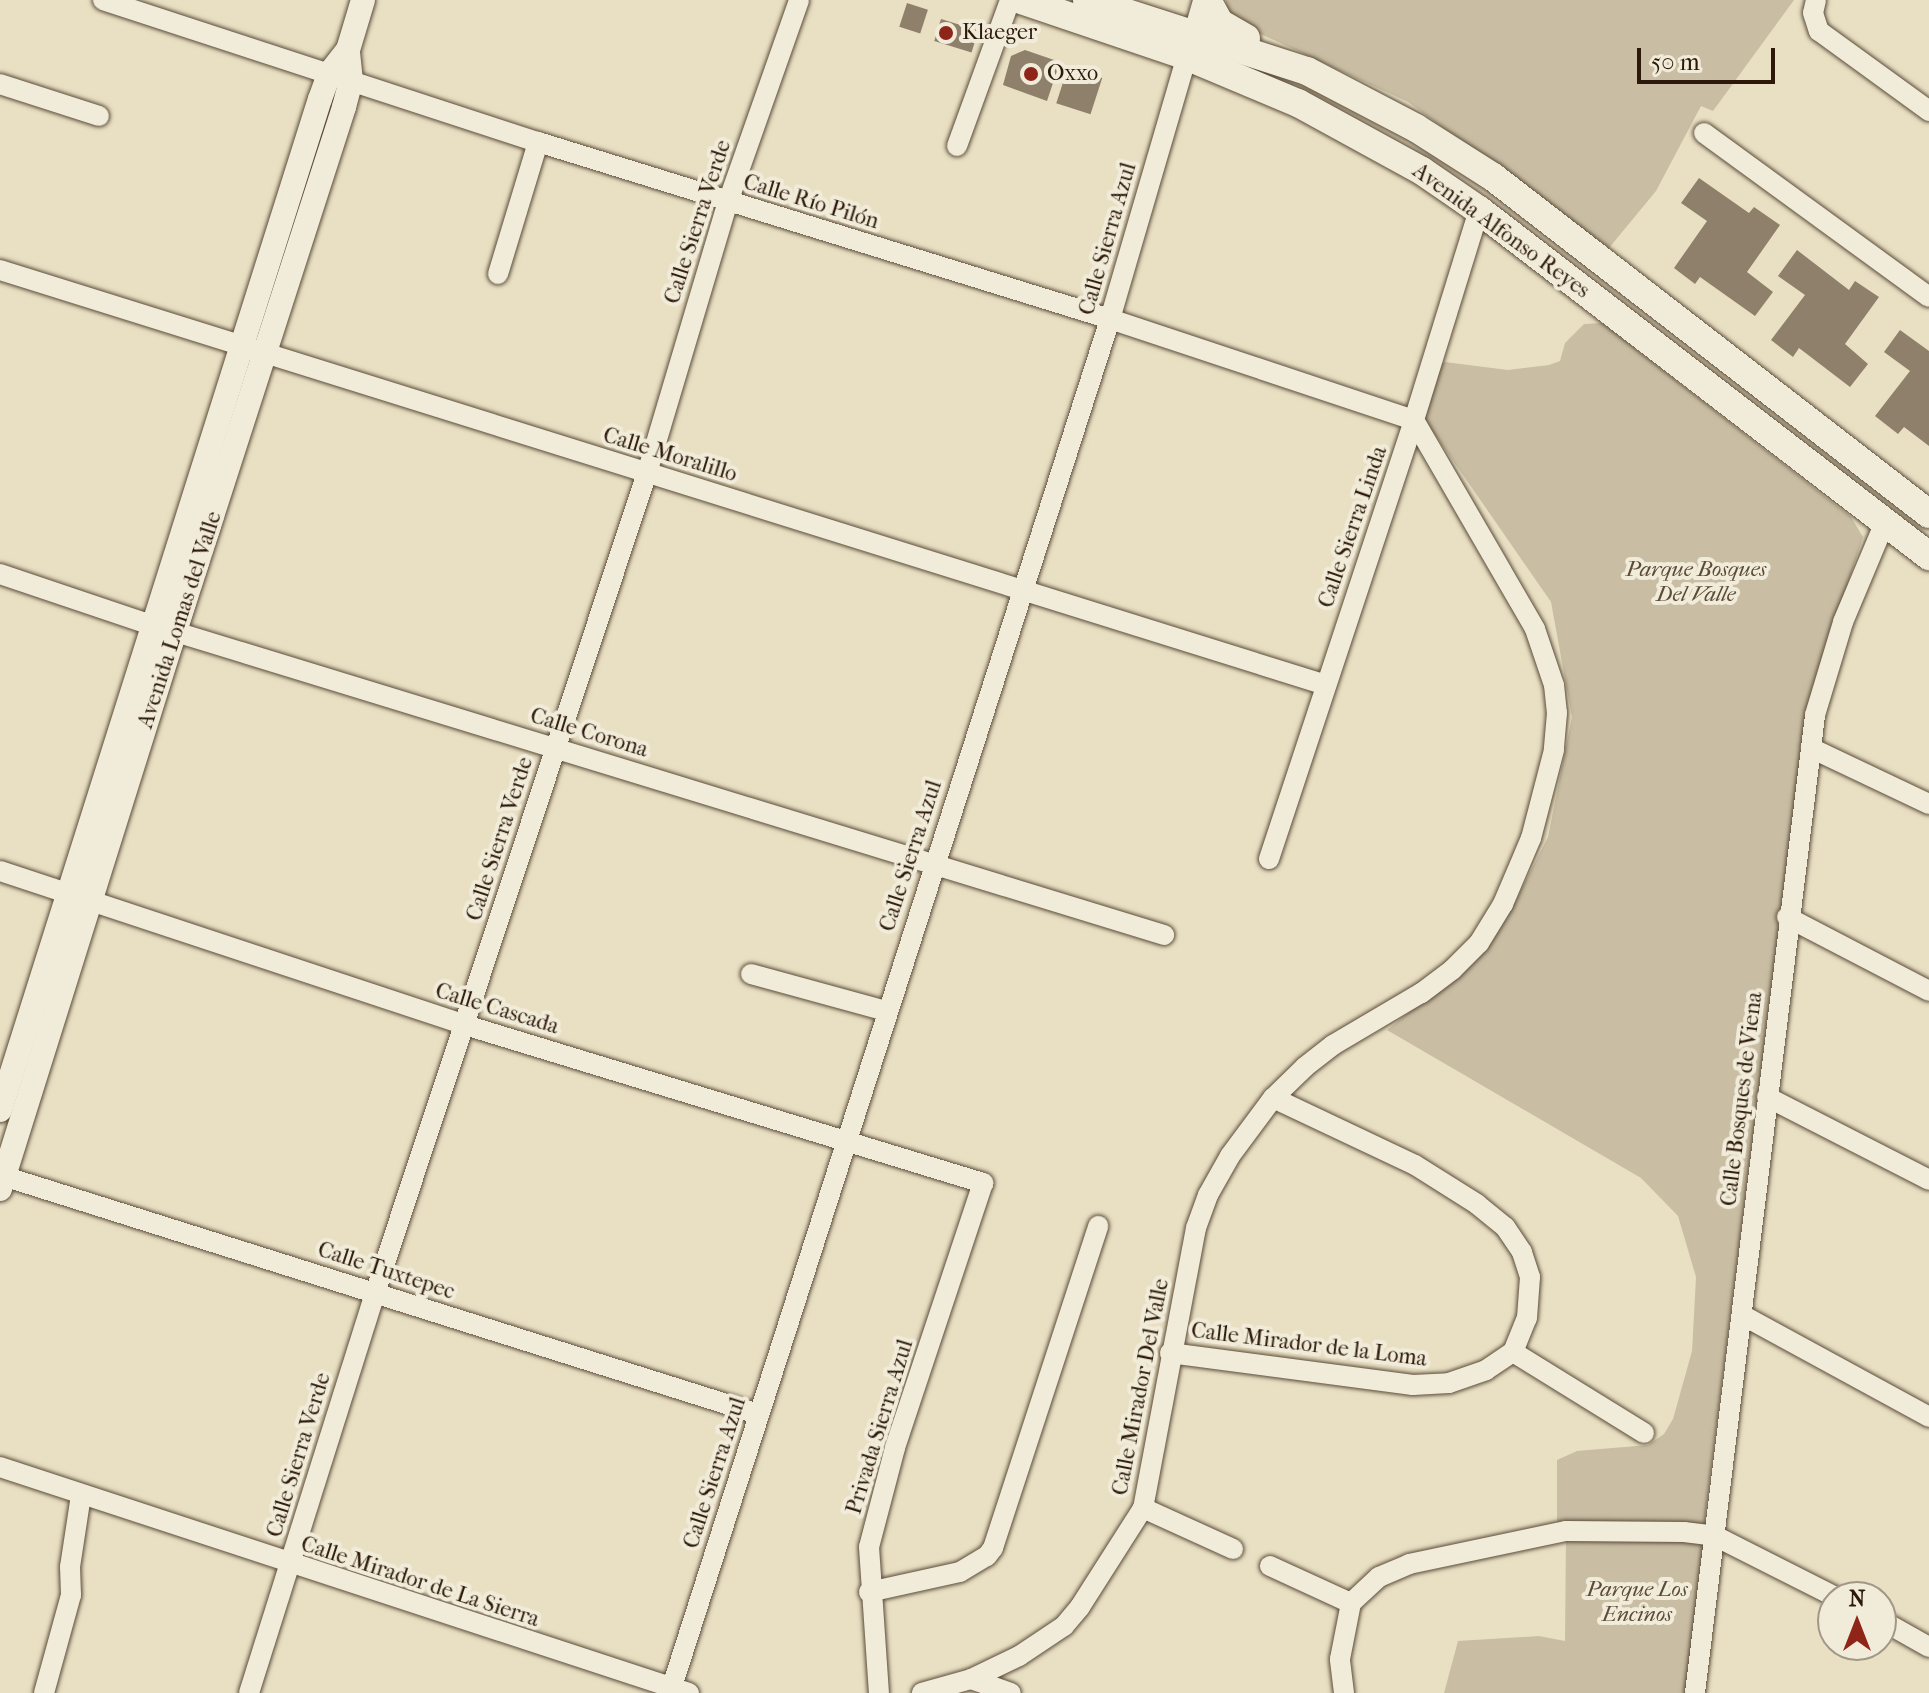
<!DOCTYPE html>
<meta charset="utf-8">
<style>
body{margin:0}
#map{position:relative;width:1929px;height:1693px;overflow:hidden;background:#e9e0c4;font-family:"IM FELL French Canon",serif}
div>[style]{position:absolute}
.green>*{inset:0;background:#c9bea4}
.building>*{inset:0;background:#8e806b;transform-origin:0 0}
.roads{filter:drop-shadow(0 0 2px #5b4b38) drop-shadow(0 0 2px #5b4b38)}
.minor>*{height:20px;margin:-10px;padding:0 10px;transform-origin:10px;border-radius:10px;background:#f1ebd9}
.tertiary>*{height:24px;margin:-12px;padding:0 12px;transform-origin:12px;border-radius:12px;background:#f1ebd9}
.secondary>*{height:28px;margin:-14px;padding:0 14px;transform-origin:14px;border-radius:14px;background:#f1ebd9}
.dots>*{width:22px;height:22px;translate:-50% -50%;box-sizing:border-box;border:4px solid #f1ebd9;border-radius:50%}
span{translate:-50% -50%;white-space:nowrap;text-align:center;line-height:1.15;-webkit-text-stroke:8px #f1ebd9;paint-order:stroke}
.poi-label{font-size:22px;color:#2c190a}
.left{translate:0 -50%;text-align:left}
.street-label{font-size:22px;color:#2c190a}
.park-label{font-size:22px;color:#5b4b38;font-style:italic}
.north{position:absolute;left:1817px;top:1581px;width:80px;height:80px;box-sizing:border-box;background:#f1ebd9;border:2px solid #a29786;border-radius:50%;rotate:0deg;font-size:22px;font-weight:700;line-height:32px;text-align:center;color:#2c190a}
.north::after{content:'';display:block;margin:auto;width:28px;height:36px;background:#8f2418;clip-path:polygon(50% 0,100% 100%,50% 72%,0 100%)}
.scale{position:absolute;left:1637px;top:48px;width:138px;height:36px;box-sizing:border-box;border:4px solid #2c190a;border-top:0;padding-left:10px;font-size:24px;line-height:28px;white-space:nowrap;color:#2c190a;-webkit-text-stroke:6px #f1ebd9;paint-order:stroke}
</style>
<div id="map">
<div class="green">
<i style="clip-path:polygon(1226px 0,1794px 0,1713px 111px,1701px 106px,1656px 191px,1609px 248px,1408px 102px,1237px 23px,1228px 13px)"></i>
<i style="clip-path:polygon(1602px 323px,1851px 517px,1863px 537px,1811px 697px,1791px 830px,1704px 1526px,1558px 1524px,1557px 1520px,1557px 1460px,1577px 1451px,1648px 1445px,1664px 1434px,1673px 1419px,1692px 1351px,1696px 1277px,1678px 1216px,1641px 1178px,1387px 1030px,1467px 966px,1515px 902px,1548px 837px,1572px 717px,1551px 602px,1420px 413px,1429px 368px,1445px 362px,1508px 370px,1549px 365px,1560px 361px,1565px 343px,1584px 324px)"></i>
<i style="clip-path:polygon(1566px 1531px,1715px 1536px,1699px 1693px,1444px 1693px,1458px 1641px,1539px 1636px,1565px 1641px)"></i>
</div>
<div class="building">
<i style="left:907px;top:3px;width:22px;height:25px;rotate:18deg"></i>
<i style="left:941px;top:19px;width:39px;height:23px;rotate:17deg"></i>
<i style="clip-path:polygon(1025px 50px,1060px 62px,1047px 101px,1003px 85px,1011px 56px)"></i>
<i style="left:1068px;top:67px;width:36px;height:38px;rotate:18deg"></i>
<i style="clip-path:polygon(1699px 178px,1749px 213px,1754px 207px,1780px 225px,1747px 272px,1773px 292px,1755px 316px,1700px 277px,1695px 284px,1674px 268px,1707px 221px,1681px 203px)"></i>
<i style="clip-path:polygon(1797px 250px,1849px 290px,1855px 281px,1879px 297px,1845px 344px,1868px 364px,1850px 387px,1799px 348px,1793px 357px,1771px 340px,1805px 295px,1778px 276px)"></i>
<i style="clip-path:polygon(1900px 330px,1929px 351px,1929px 446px,1904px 427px,1898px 434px,1875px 416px,1910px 371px,1884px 352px)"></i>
</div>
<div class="roads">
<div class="minor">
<i style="left:103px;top:0;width:458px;rotate:18.1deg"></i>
<i style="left:538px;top:142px;width:599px;rotate:17.19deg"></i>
<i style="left:1110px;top:319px;width:320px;rotate:18.4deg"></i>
<i style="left:1414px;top:420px;width:241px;rotate:59.9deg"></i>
<i style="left:1535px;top:629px;width:59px;rotate:71.3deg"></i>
<i style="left:1554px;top:685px;width:28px;rotate:84deg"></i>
<i style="left:1557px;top:713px;width:37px;rotate:95deg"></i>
<i style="left:1554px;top:750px;width:91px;rotate:104.6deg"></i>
<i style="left:1531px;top:838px;width:72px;rotate:113deg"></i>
<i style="left:1503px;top:904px;width:46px;rotate:121.6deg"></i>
<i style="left:1479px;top:943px;width:38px;rotate:135deg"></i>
<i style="left:1452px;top:970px;width:39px;rotate:143deg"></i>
<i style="left:1421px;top:993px;width:102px;rotate:149.4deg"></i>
<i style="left:1333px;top:1045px;width:36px;rotate:142deg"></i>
<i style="left:1305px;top:1067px;width:45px;rotate:135.9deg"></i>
<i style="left:1273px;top:1098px;width:72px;rotate:126.6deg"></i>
<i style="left:1230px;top:1156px;width:45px;rotate:119.4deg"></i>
<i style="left:1208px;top:1195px;width:35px;rotate:110deg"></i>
<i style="left:1196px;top:1228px;width:285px;rotate:100.7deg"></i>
<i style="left:1143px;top:1508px;width:117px;rotate:122.5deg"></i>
<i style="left:1080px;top:1607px;width:25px;rotate:130deg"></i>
<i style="left:1064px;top:1626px;width:54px;rotate:146.3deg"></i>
<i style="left:1019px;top:1656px;width:53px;rotate:154.4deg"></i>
<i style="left:971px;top:1679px;width:51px;rotate:164.1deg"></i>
<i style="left:1816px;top:0;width:13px;rotate:103deg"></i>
<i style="left:1813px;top:13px;width:19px;rotate:72deg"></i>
<i style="left:1819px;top:31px;width:136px;rotate:36deg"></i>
<i style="left:0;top:84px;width:104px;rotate:17.9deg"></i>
<i style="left:1704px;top:133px;width:278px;rotate:36.1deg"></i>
<i style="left:957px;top:146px;width:155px;rotate:-70deg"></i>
<i style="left:0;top:270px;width:1389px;rotate:17.38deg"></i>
<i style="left:498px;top:274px;width:138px;rotate:-73.1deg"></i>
<i style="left:0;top:574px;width:151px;rotate:18.6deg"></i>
<i style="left:143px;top:622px;width:1068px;rotate:17.04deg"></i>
<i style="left:1811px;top:748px;width:131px;rotate:25.4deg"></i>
<i style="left:1269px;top:859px;width:462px;rotate:-71.7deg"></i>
<i style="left:1414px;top:420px;width:220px;rotate:-72.8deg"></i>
<i style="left:0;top:871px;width:490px;rotate:18.3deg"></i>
<i style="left:465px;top:1025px;width:542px;rotate:16.96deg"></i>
<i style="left:983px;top:1183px;width:279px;rotate:108.4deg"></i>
<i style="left:895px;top:1448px;width:102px;rotate:104.7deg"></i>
<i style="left:869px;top:1547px;width:146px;rotate:86.1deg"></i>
<i style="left:1787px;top:917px;width:160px;rotate:27.5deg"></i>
<i style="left:751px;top:974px;width:140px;rotate:15.3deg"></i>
<i style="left:1767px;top:1097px;width:182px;rotate:27.1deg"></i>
<i style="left:0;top:1175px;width:795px;rotate:17.5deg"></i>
<i style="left:1744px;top:1316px;width:211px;rotate:28.6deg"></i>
<i style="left:1513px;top:1352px;width:154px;rotate:31.7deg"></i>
<i style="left:1170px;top:1353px;width:245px;rotate:7.5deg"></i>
<i style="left:1413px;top:1385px;width:36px;rotate:-3deg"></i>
<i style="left:1449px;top:1383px;width:39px;rotate:-19deg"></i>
<i style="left:1486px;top:1370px;width:32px;rotate:-34deg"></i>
<i style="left:1513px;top:1352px;width:37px;rotate:-68deg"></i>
<i style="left:1527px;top:1318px;width:41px;rotate:-85.8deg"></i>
<i style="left:1530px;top:1277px;width:26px;rotate:-108deg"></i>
<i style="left:1522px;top:1252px;width:30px;rotate:-124deg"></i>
<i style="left:1505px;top:1227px;width:36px;rotate:-141deg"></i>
<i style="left:1477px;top:1204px;width:73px;rotate:-147.8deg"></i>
<i style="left:1415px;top:1165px;width:157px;rotate:-154.7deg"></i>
<i style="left:0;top:1467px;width:725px;rotate:18.16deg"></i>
<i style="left:1143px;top:1508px;width:99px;rotate:24.5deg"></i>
<i style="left:1270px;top:1566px;width:89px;rotate:24.6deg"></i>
<i style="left:869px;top:1592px;width:93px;rotate:-12.4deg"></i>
<i style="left:960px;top:1572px;width:31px;rotate:-31deg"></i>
<i style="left:987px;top:1556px;width:10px;rotate:-53deg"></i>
<i style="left:993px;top:1548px;width:339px;rotate:-71.9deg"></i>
<i style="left:1881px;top:1620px;width:55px;rotate:29.4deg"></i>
<i style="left:971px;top:1679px;width:42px;rotate:19.3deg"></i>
<i style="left:44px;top:1693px;width:102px;rotate:-74.6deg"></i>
<i style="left:71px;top:1595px;width:28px;rotate:-92deg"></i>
<i style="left:70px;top:1567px;width:73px;rotate:-81.3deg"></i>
<i style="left:249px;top:1693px;width:419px;rotate:-72.5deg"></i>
<i style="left:375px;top:1293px;width:864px;rotate:-71.65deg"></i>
<i style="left:647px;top:473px;width:283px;rotate:-73.4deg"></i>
<i style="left:728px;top:202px;width:214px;rotate:-70.6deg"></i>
<i style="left:670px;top:1693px;width:1443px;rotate:-72.24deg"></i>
<i style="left:1110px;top:319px;width:332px;rotate:-73.7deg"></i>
<i style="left:1344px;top:1693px;width:34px;rotate:-97deg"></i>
<i style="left:1340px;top:1659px;width:57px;rotate:-78.9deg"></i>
<i style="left:1351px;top:1603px;width:38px;rotate:-43deg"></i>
<i style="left:1379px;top:1577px;width:33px;rotate:-23deg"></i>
<i style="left:1409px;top:1564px;width:160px;rotate:-11.9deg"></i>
<i style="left:1566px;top:1531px;width:118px;rotate:0.5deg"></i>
<i style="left:1684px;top:1532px;width:31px;rotate:7deg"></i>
<i style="left:1715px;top:1536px;width:136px;rotate:26.8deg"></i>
<i style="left:1695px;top:1693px;width:985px;rotate:-83deg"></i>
<i style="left:1815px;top:715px;width:97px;rotate:-73.2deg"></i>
<i style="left:1843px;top:622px;width:108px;rotate:-67.2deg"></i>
</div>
<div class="tertiary">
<i style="left:0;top:1110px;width:1060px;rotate:-72.44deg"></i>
<i style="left:320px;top:99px;width:27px;rotate:-70deg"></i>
<i style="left:329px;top:74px;width:31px;rotate:-52deg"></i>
<i style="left:348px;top:50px;width:52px;rotate:-73.3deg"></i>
<i style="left:0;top:1189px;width:585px;rotate:-72.59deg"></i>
<i style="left:175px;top:631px;width:551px;rotate:-72.12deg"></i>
<i style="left:344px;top:107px;width:27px;rotate:-75deg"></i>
<i style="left:351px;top:81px;width:31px;rotate:-96deg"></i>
</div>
<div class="secondary">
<i style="left:1021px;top:0;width:174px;rotate:18.7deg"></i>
<i style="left:1186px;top:56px;width:121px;rotate:22.8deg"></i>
<i style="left:1298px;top:103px;width:141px;rotate:28.7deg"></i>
<i style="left:1422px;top:171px;width:69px;rotate:34.4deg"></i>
<i style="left:1479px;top:210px;width:568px;rotate:37.56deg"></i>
<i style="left:1087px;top:0;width:231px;rotate:17.9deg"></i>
<i style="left:1307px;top:71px;width:123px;rotate:27.6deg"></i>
<i style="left:1416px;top:128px;width:91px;rotate:32.5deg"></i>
<i style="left:1493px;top:177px;width:551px;rotate:37.7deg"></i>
<i style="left:1207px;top:0;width:26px;rotate:61deg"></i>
<i style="left:1220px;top:23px;width:30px;rotate:30deg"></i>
</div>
</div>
<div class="dots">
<i style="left:946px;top:33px;background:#8f2418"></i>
<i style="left:1031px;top:74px;background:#8f2418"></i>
</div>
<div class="poi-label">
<span class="left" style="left:962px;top:33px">Klaeger</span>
<span class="left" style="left:1047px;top:74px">Oxxo</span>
</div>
<div class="street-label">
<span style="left:811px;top:202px;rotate:17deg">Calle Río Pilón</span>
<span style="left:698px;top:222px;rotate:-72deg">Calle Sierra Verde</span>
<span style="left:1501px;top:231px;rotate:36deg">Avenida Alfonso Reyes</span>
<span style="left:1108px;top:239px;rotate:-74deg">Calle Sierra Azul</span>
<span style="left:670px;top:455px;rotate:17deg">Calle Moralillo</span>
<span style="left:1353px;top:527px;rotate:-71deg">Calle Sierra Linda</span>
<span style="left:180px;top:620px;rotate:-72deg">Avenida Lomas del Valle</span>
<span style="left:589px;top:733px;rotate:17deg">Calle Corona</span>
<span style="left:500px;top:839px;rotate:-72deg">Calle Sierra Verde</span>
<span style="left:911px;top:856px;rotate:-72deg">Calle Sierra Azul</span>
<span style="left:497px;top:1009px;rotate:17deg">Calle Cascada</span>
<span style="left:1742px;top:1099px;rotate:-83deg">Calle Bosques de Viena</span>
<span style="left:386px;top:1271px;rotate:18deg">Calle Tuxtepec</span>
<span style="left:1309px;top:1345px;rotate:7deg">Calle Mirador de la Loma</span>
<span style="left:1141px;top:1387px;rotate:-79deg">Calle Mirador Del Valle</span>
<span style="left:880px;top:1427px;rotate:-73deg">Privada Sierra Azul</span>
<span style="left:299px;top:1455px;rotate:-73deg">Calle Sierra Verde</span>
<span style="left:715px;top:1473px;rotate:-72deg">Calle Sierra Azul</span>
<span style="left:420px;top:1582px;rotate:18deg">Calle Mirador de La Sierra</span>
</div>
<div class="park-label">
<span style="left:1696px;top:582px">Parque Bosques<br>Del Valle</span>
<span style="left:1637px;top:1602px">Parque Los<br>Encinos</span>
</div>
<div class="north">N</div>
<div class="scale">50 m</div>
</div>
